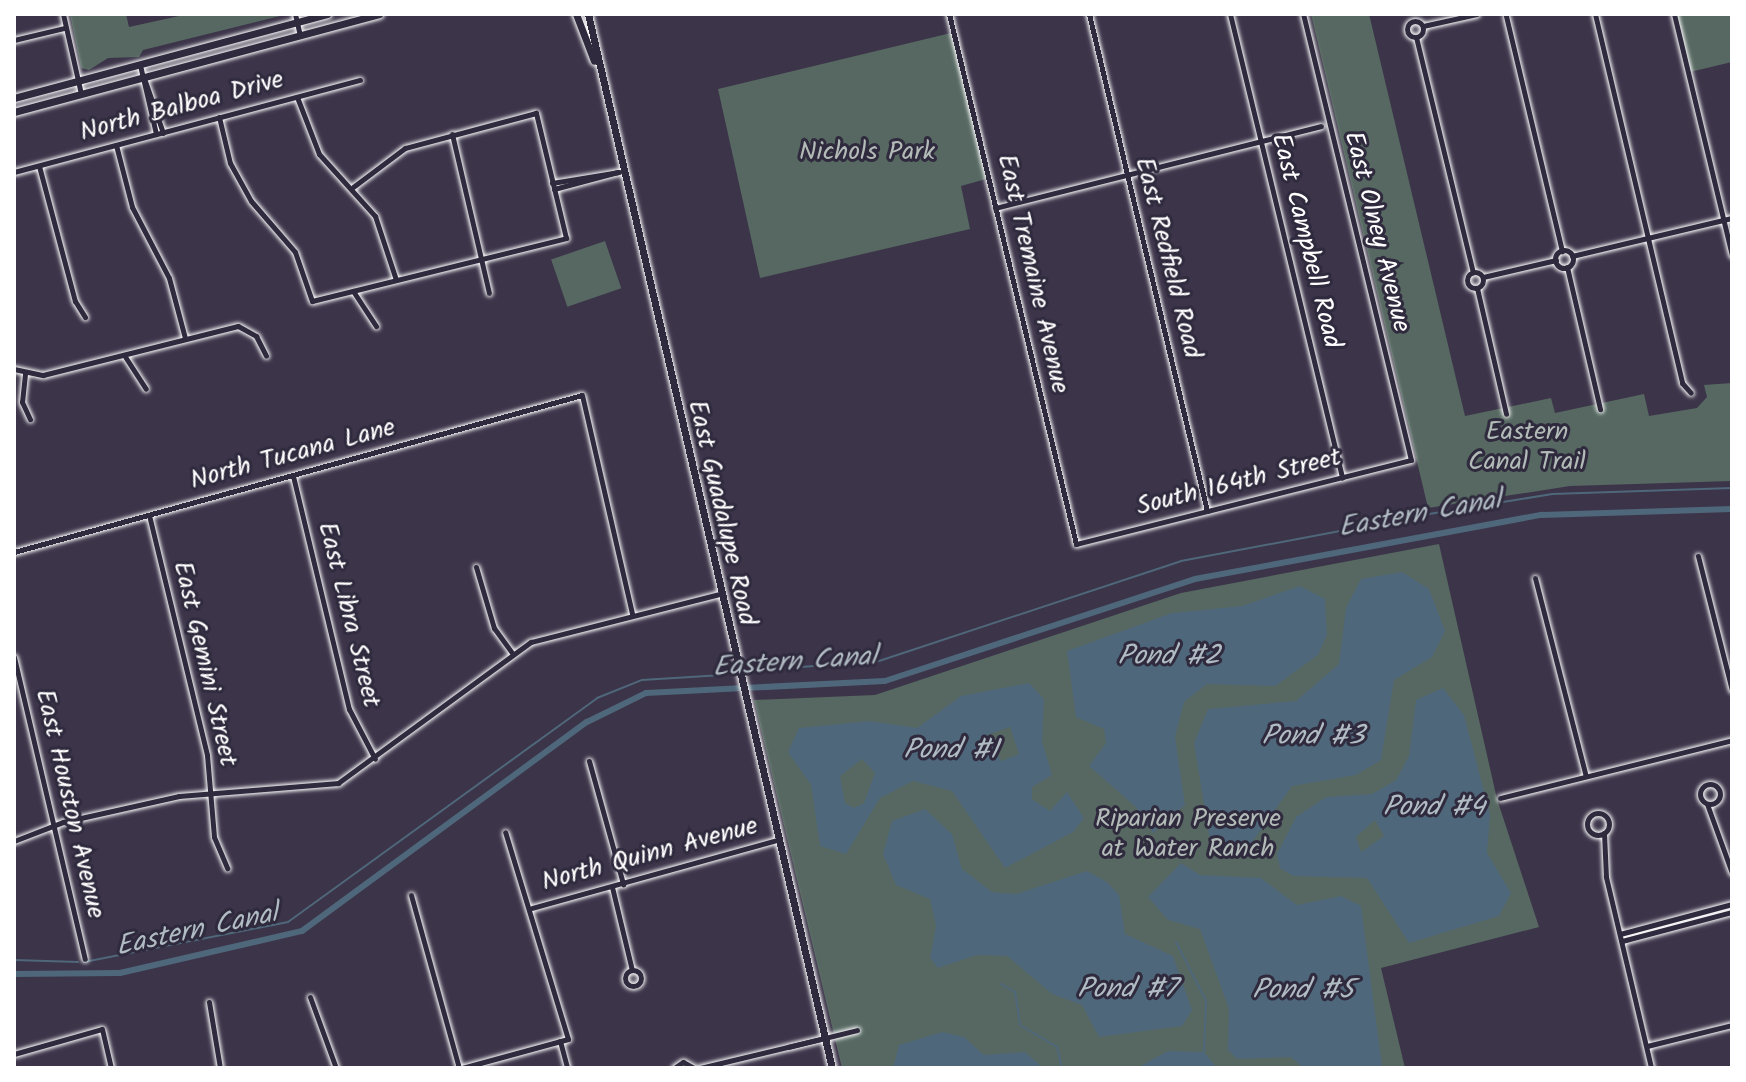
<!DOCTYPE html>
<style>
body{margin:0}
#map{position:relative;width:1746px;height:1082px;overflow:hidden;background:#3c3449;font-family:Kalam,sans-serif}
div>[style]{position:absolute}
.green>*{inset:0;background:#566861;transform-origin:0 0}
.water>*{inset:0;background:#4f677a}
.stream>*{height:2px;margin:-1px;padding:0 1px;transform-origin:1px;border-radius:1px;background:#4f677a}
.canal>*{height:6px;margin:-3px;padding:0 3px;transform-origin:3px;border-radius:3px;background:#4f677a}
.roads{filter:drop-shadow(0 0 2px #fff) drop-shadow(0 0 2px #fff)}
.minor>*{height:5px;margin:-2.5px;padding:0 2.5px;transform-origin:2.5px;border-radius:2.5px;background:#2f2a3d}
.minor>.ring{margin:-2.5px;padding:0;box-sizing:content-box;background:none;border:5px solid #2f2a3d;border-radius:50%}
.secondary>*{height:7px;margin:-3.5px;padding:0 3.5px;transform-origin:3.5px;border-radius:3.5px;background:#2f2a3d}
span{translate:-50% -50%;white-space:nowrap;text-align:center;line-height:1.15;-webkit-text-stroke:6px #2f2a3d;paint-order:stroke}
.street-label{font-size:26px;color:#fff}
.park-label{font-size:26px;color:#b3bbb8}
.water-label{font-size:28px;color:#b0bbc3;font-style:italic}
.frame{position:absolute;inset:0;border:16px solid #fff;pointer-events:none}
</style>
<div id="map">
<div class="green">
<i style="clip-path:polygon(70px 14px,126px 14px,129px 27px,179px 16px,284px 15px,143px 50px,139px 57px,108px 58px,89px 70px,81px 68px)"></i>
<i style="clip-path:polygon(1311px 14px,1369px 14px,1465px 416px,1551px 398px,1555px 413px,1644px 394px,1649px 416px,1697px 408px,1707px 397px,1704px 385px,1732px 383px,1732px 481px,1570px 486px,1428px 508px)"></i>
<i style="clip-path:polygon(1675px 14px,1732px 14px,1732px 62px,1690px 72px)"></i>
<i style="clip-path:polygon(955px 32px,986px 179px,961px 186px,970px 229px,760px 278px,718px 89px)"></i>
<i style="left:605px;top:241px;width:50px;height:57px;rotate:71deg"></i>
<i style="clip-path:polygon(1439px 544px,1497px 799px,1539px 927px,1381px 968px,1405px 1068px,842px 1068px,754px 700px,875px 695px,1181px 593px)"></i>
</div>
<div class="water">
<i style="clip-path:polygon(1402px 572px,1429px 589px,1445px 631px,1432px 657px,1394px 680px,1381px 760px,1356px 775px,1292px 786px,1246px 851px,1211px 847px,1194px 743px,1208px 709px,1296px 701px,1339px 664px,1346px 608px,1361px 579px)"></i>
<i style="clip-path:polygon(1300px 586px,1325px 599px,1327px 635px,1318px 655px,1275px 686px,1207px 684px,1184px 702px,1175px 737px,1185px 805px,1153px 833px,1136px 807px,1089px 766px,1106px 743px,1104px 729px,1076px 717px,1067px 651px,1172px 613px,1242px 606px)"></i>
<i style="clip-path:polygon(evenodd,1029px 683px,1044px 699px,1042px 741px,1052px 775px,1032px 787px,1032px 799px,1050px 811px,1067px 792px,1084px 818px,1073px 832px,1005px 868px,952px 791px,913px 781px,880px 798px,846px 854px,820px 846px,811px 785px,788px 752px,799px 728px,870px 721px,917px 728px,961px 696px,1029px 683px,1010px 727px,1019px 754px,1001px 761px,987px 735px,1010px 727px,1029px 683px,862px 759px,875px 773px,864px 803px,854px 808px,845px 803px,840px 776px,862px 759px)"></i>
<i style="clip-path:polygon(evenodd,1443px 688px,1464px 715px,1490px 814px,1487px 853px,1511px 893px,1499px 916px,1409px 943px,1367px 878px,1293px 876px,1280px 868px,1277px 854px,1296px 817px,1326px 797px,1372px 794px,1396px 780px,1409px 756px,1416px 700px,1443px 688px,1375px 820px,1384px 836px,1361px 852px,1356px 837px,1375px 820px)"></i>
<i style="clip-path:polygon(925px 809px,952px 834px,962px 869px,992px 892px,1016px 894px,1087px 871px,1107px 882px,1119px 895px,1125px 934px,1173px 956px,1192px 1010px,1182px 1026px,1099px 1037px,1082px 1005px,1052px 994px,1007px 956px,977px 955px,938px 968px,930px 958px,936px 926px,930px 899px,896px 885px,883px 854px,892px 821px)"></i>
<i style="clip-path:polygon(1181px 863px,1200px 875px,1261px 878px,1297px 905px,1341px 896px,1361px 906px,1382px 1066px,1303px 1068px,1291px 1057px,1237px 1059px,1228px 1050px,1229px 1009px,1200px 929px,1168px 920px,1148px 897px)"></i>
<i style="clip-path:polygon(942px 1032px,964px 1037px,984px 1055px,1025px 1052px,1043px 1068px,893px 1068px,899px 1045px)"></i>
<i style="clip-path:polygon(1168px 1051px,1204px 1052px,1217px 1068px,1137px 1068px)"></i>
</div>
<div class="stream">
<i style="left:754px;top:670px;width:122px;rotate:-3.8deg"></i>
<i style="left:876px;top:662px;width:321px;rotate:-18.3deg"></i>
<i style="left:1181px;top:561px;width:252px;rotate:-10.7deg"></i>
<i style="left:1429px;top:514px;width:125px;rotate:-9.2deg"></i>
<i style="left:1552px;top:494px;width:180px;rotate:-1.9deg"></i>
<i style="left:1176px;top:942px;width:66px;rotate:63deg"></i>
<i style="left:1206px;top:1001px;width:51px;rotate:92.2deg"></i>
<i style="left:14px;top:960px;width:64px;rotate:1.8deg"></i>
<i style="left:84px;top:962px;width:208px;rotate:-11.1deg"></i>
<i style="left:288px;top:922px;width:382px;rotate:-35.9deg"></i>
<i style="left:597px;top:698px;width:48px;rotate:-21.8deg"></i>
<i style="left:642px;top:680px;width:81px;rotate:-3.5deg"></i>
<i style="left:1001px;top:984px;width:16px;rotate:30deg"></i>
<i style="left:1015px;top:992px;width:33px;rotate:81deg"></i>
<i style="left:1020px;top:1025px;width:43px;rotate:30.7deg"></i>
<i style="left:1057px;top:1047px;width:22px;rotate:77deg"></i>
</div>
<div class="canal">
<i style="left:14px;top:974px;width:106px;rotate:-0.5deg"></i>
<i style="left:120px;top:973px;width:187px;rotate:-13deg"></i>
<i style="left:302px;top:931px;width:353px;rotate:-36.3deg"></i>
<i style="left:587px;top:722px;width:66px;rotate:-26.2deg"></i>
<i style="left:646px;top:693px;width:239px;rotate:-2.9deg"></i>
<i style="left:885px;top:681px;width:326px;rotate:-18.2deg"></i>
<i style="left:1195px;top:579px;width:353px;rotate:-10.5deg"></i>
<i style="left:1542px;top:515px;width:190px;rotate:-1.8deg"></i>
</div>
<div class="roads">
<div class="minor">
<i style="left:63px;top:14px;width:82px;rotate:77.3deg"></i>
<i style="left:295px;top:14px;width:22px;rotate:77deg"></i>
<i style="left:949px;top:14px;width:545px;rotate:76.52deg"></i>
<i style="left:1076px;top:544px;width:345px;rotate:-14.1deg"></i>
<i style="left:1411px;top:460px;width:459px;rotate:-103.6deg"></i>
<i style="left:1089px;top:14px;width:511px;rotate:76.64deg"></i>
<i style="left:1230px;top:14px;width:477px;rotate:76.4deg"></i>
<i style="left:1595px;top:14px;width:379px;rotate:76.7deg"></i>
<i style="left:1682px;top:383px;width:13px;rotate:48deg"></i>
<i style="left:1674px;top:14px;width:248px;rotate:76.5deg"></i>
<i style="left:1506px;top:16px;width:242px;rotate:76.6deg"></i>
<i class="ring" style="left:1407px;top:21px;width:11px;height:11px"></i>
<i style="left:1423px;top:26px;width:55px;rotate:-12.5deg"></i>
<i style="left:1416px;top:37px;width:242px;rotate:76.4deg"></i>
<i style="left:14px;top:40px;width:51px;rotate:-13.5deg"></i>
<i style="left:140px;top:65px;width:71px;rotate:76.9deg"></i>
<i style="left:144px;top:78px;width:58px;rotate:70.9deg"></i>
<i style="left:297px;top:97px;width:61px;rotate:68.9deg"></i>
<i style="left:319px;top:154px;width:84px;rotate:47.9deg"></i>
<i style="left:375px;top:216px;width:67px;rotate:71.8deg"></i>
<i style="left:219px;top:117px;width:47px;rotate:76.6deg"></i>
<i style="left:230px;top:163px;width:43px;rotate:61.1deg"></i>
<i style="left:251px;top:201px;width:67px;rotate:49.2deg"></i>
<i style="left:295px;top:252px;width:52px;rotate:70.9deg"></i>
<i style="left:312px;top:301px;width:262px;rotate:-13.9deg"></i>
<i style="left:566px;top:238px;width:129px;rotate:-103.5deg"></i>
<i style="left:536px;top:113px;width:136px;rotate:165deg"></i>
<i style="left:405px;top:148px;width:65px;rotate:143.1deg"></i>
<i style="left:452px;top:134px;width:163px;rotate:76.9deg"></i>
<i style="left:116px;top:145px;width:64px;rotate:75.5deg"></i>
<i style="left:132px;top:207px;width:80px;rotate:62.5deg"></i>
<i style="left:169px;top:278px;width:62px;rotate:75.1deg"></i>
<i style="left:39px;top:166px;width:140px;rotate:75.1deg"></i>
<i style="left:75px;top:301px;width:19px;rotate:58deg"></i>
<i style="left:14px;top:172px;width:358px;rotate:-14.9deg"></i>
<i style="left:552px;top:183px;width:68px;rotate:-9.3deg"></i>
<i style="left:554px;top:189px;width:66px;rotate:-14.9deg"></i>
<i style="left:995px;top:208px;width:336px;rotate:-14.1deg"></i>
<i class="ring" style="left:1555px;top:250px;width:13px;height:13px"></i>
<i style="left:1572px;top:256px;width:164px;rotate:-13.4deg"></i>
<i style="left:1567px;top:267px;width:146px;rotate:76.9deg"></i>
<i class="ring" style="left:1467px;top:272px;width:11px;height:11px"></i>
<i style="left:1483px;top:277px;width:75px;rotate:-13.1deg"></i>
<i style="left:1477px;top:288px;width:129px;rotate:77deg"></i>
<i style="left:353px;top:291px;width:42px;rotate:56.7deg"></i>
<i style="left:124px;top:355px;width:40px;rotate:57.1deg"></i>
<i style="left:14px;top:369px;width:30px;rotate:12deg"></i>
<i style="left:43px;top:375px;width:201px;rotate:-14.1deg"></i>
<i style="left:238px;top:326px;width:21px;rotate:29deg"></i>
<i style="left:256px;top:336px;width:22px;rotate:63deg"></i>
<i style="left:25px;top:374px;width:28px;rotate:96deg"></i>
<i style="left:22px;top:402px;width:19px;rotate:65deg"></i>
<i style="left:293px;top:476px;width:240px;rotate:76.5deg"></i>
<i style="left:349px;top:709px;width:56px;rotate:62.5deg"></i>
<i style="left:149px;top:515px;width:247px;rotate:76.4deg"></i>
<i style="left:207px;top:755px;width:82px;rotate:85.1deg"></i>
<i style="left:214px;top:837px;width:34px;rotate:67deg"></i>
<i style="left:14px;top:552px;width:589px;rotate:-15.45deg"></i>
<i style="left:582px;top:395px;width:225px;rotate:77.1deg"></i>
<i style="left:1698px;top:556px;width:138px;rotate:75.8deg"></i>
<i style="left:476px;top:567px;width:64px;rotate:73.6deg"></i>
<i style="left:494px;top:628px;width:32px;rotate:54deg"></i>
<i style="left:1535px;top:578px;width:204px;rotate:75.6deg"></i>
<i style="left:14px;top:657px;width:310px;rotate:76.8deg"></i>
<i style="left:589px;top:761px;width:128px;rotate:74.5deg"></i>
<i class="ring" style="left:1700px;top:784px;width:15px;height:15px"></i>
<i style="left:1500px;top:798px;width:239px;rotate:-14deg"></i>
<i style="left:1707px;top:804px;width:73px;rotate:70.1deg"></i>
<i class="ring" style="left:1587px;top:813px;width:17px;height:17px"></i>
<i style="left:1604px;top:833px;width:44px;rotate:87.4deg"></i>
<i style="left:1606px;top:877px;width:196px;rotate:76.7deg"></i>
<i style="left:14px;top:841px;width:53px;rotate:-21.2deg"></i>
<i style="left:63px;top:822px;width:119px;rotate:-12.6deg"></i>
<i style="left:179px;top:796px;width:160px;rotate:-4.7deg"></i>
<i style="left:338px;top:783px;width:239px;rotate:-36.2deg"></i>
<i style="left:531px;top:642px;width:195px;rotate:-14.3deg"></i>
<i style="left:612px;top:887px;width:85px;rotate:76.5deg"></i>
<i style="left:411px;top:895px;width:180px;rotate:74.5deg"></i>
<i style="left:532px;top:908px;width:255px;rotate:-15.5deg"></i>
<i style="left:1620px;top:934px;width:116px;rotate:-15deg"></i>
<i style="left:1622px;top:941px;width:114px;rotate:-14.8deg"></i>
<i class="ring" style="left:625px;top:970px;width:11px;height:11px"></i>
<i style="left:310px;top:997px;width:76px;rotate:69.9deg"></i>
<i style="left:209px;top:1002px;width:67px;rotate:80.5deg"></i>
<i style="left:560px;top:1041px;width:28px;rotate:75deg"></i>
<i style="left:1647px;top:1046px;width:88px;rotate:-13.9deg"></i>
<i style="left:788px;top:1047px;width:71px;rotate:-13.8deg"></i>
<i style="left:14px;top:1054px;width:91px;rotate:-15.9deg"></i>
<i style="left:102px;top:1029px;width:40px;rotate:77deg"></i>
<i style="left:462px;top:1068px;width:110px;rotate:-15.3deg"></i>
<i style="left:568px;top:1039px;width:216px;rotate:-106.9deg"></i>
<i style="left:674px;top:1068px;width:11px;rotate:-34deg"></i>
<i style="left:683px;top:1062px;width:13px;rotate:29deg"></i>
<i style="left:700px;top:1068px;width:129px;rotate:-13.5deg"></i>
</div>
<div class="secondary">
<i style="left:576px;top:14px;width:50px;rotate:69deg"></i>
<i style="left:588px;top:14px;width:1082px;rotate:76.97deg"></i>
<i style="left:14px;top:98px;width:324px;rotate:-15deg"></i>
<i style="left:14px;top:112px;width:378px;rotate:-15deg"></i>
</div>
</div>
<div class="street-label">
<span style="left:182px;top:107px;rotate:-15deg">North Balboa Drive</span>
<span style="left:1376px;top:232px;rotate:76deg">East Olney Avenue</span>
<span style="left:1305px;top:241px;rotate:76deg">East Campbell Road</span>
<span style="left:1167px;top:258px;rotate:76deg">East Redfield Road</span>
<span style="left:1032px;top:274px;rotate:77deg">East Tremaine Avenue</span>
<span style="left:293px;top:455px;rotate:-15deg">North Tucana Lane</span>
<span style="left:1239px;top:483px;rotate:-14deg">South 164th Street</span>
<span style="left:721px;top:513px;rotate:77deg">East Guadalupe Road</span>
<span style="left:348px;top:615px;rotate:76deg">East Libra Street</span>
<span style="left:204px;top:664px;rotate:77deg">East Gemini Street</span>
<span style="left:69px;top:804px;rotate:77deg">East Houston Avenue</span>
<span style="left:650px;top:855px;rotate:-15deg">North Quinn Avenue</span>
</div>
<div class="park-label">
<span style="left:867px;top:153px">Nichols Park</span>
<span style="left:1527px;top:448px">Eastern<br>Canal Trail</span>
<span style="left:1188px;top:835px">Riparian Preserve<br>at Water Ranch</span>
</div>
<div class="water-label">
<span style="left:1420px;top:515px;rotate:-10deg">Eastern Canal</span>
<span style="left:1169px;top:657px">Pond #2</span>
<span style="left:795px;top:663px;rotate:-4deg">Eastern Canal</span>
<span style="left:1313px;top:737px">Pond #3</span>
<span style="left:951px;top:751px">Pond #1</span>
<span style="left:1434px;top:808px">Pond #4</span>
<span style="left:197px;top:931px;rotate:-12deg">Eastern Canal</span>
<span style="left:1127px;top:990px">Pond #7</span>
<span style="left:1303px;top:991px">Pond #5</span>
</div>
<div class="frame"></div>
</div>
